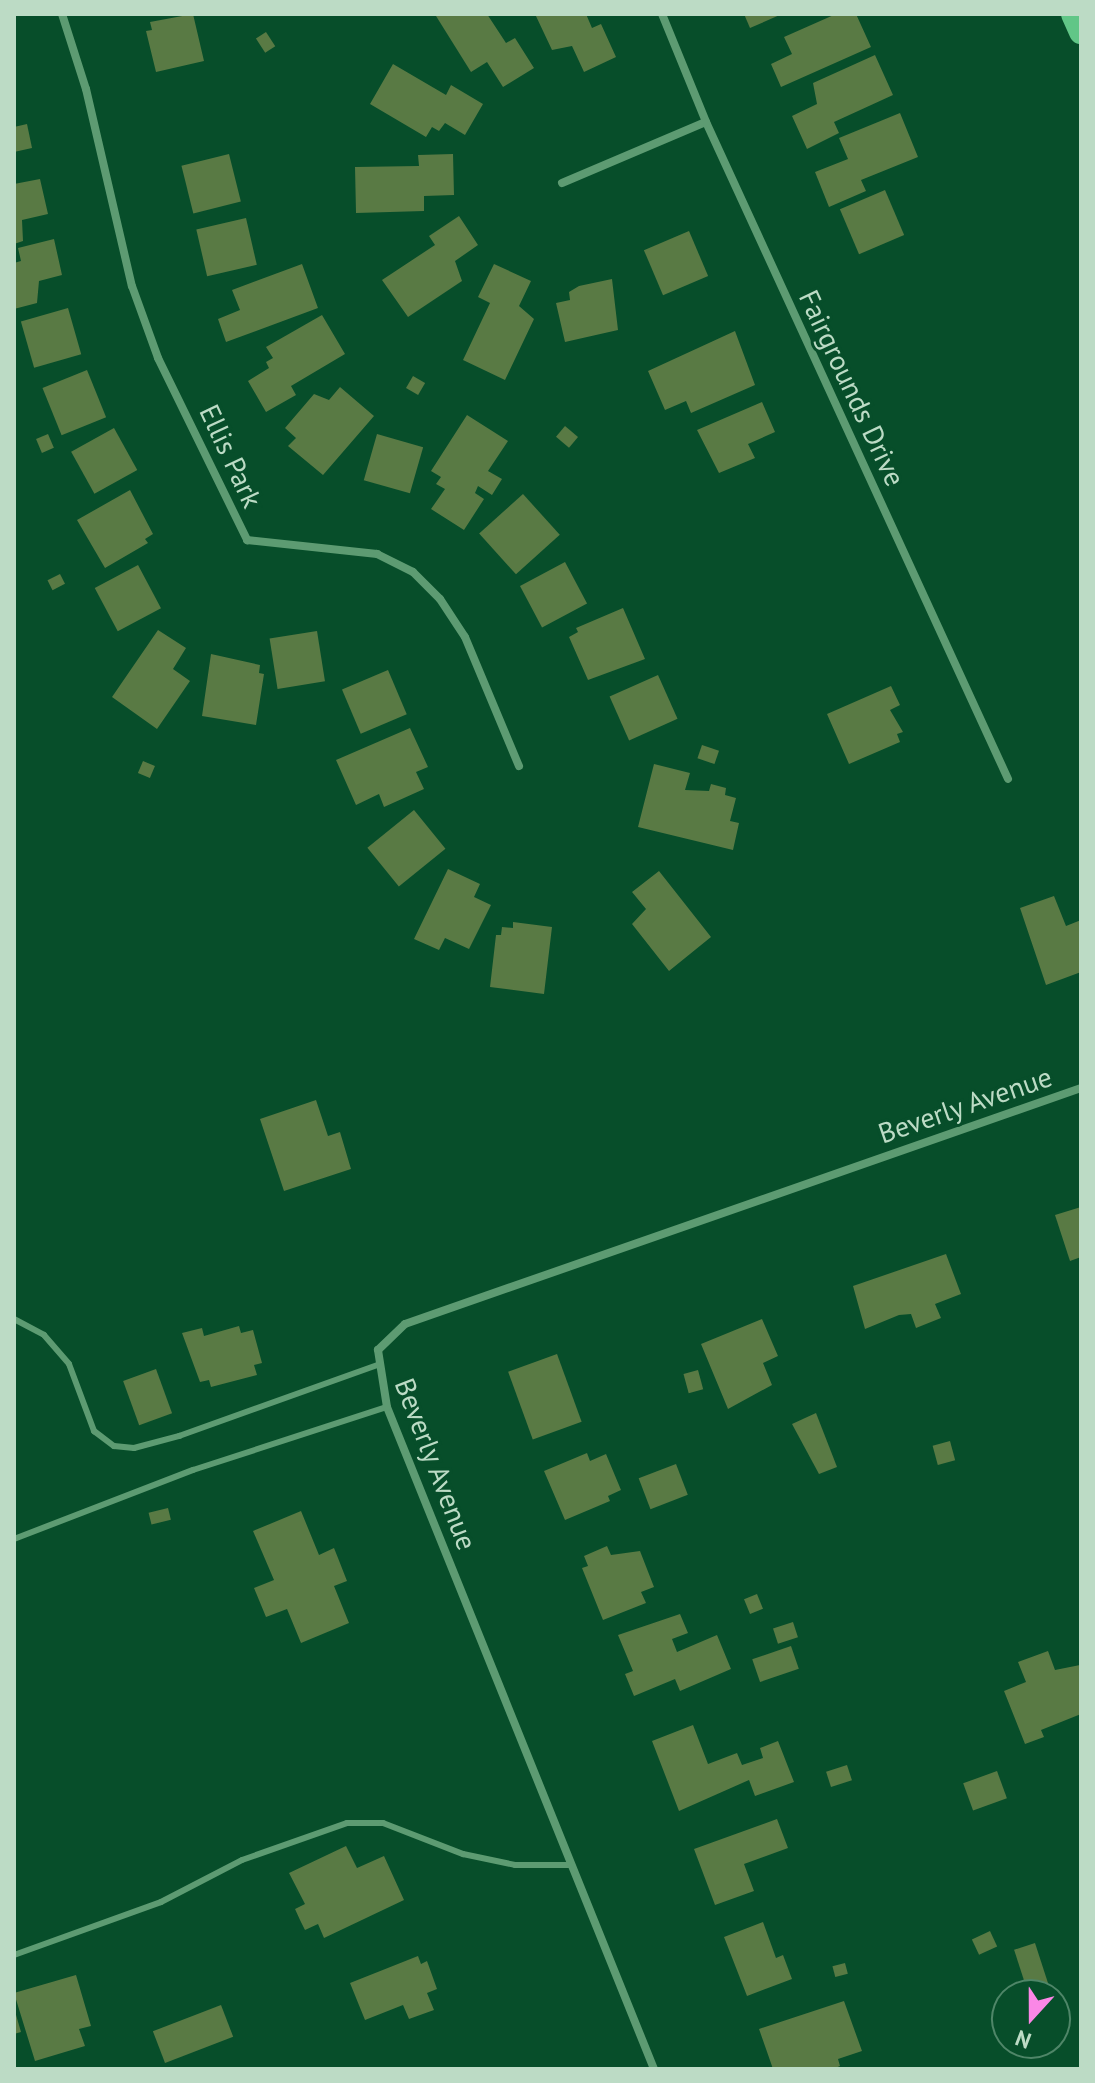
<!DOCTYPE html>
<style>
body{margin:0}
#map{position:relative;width:1095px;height:2083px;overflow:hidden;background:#074e2a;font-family:"PT Sans",sans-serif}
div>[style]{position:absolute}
.building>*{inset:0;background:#597a44;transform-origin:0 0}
.lane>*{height:6px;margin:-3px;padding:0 3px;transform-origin:3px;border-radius:3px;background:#5d9b72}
.street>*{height:8px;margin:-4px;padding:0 4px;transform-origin:4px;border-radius:4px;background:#5d9b72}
.highway>*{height:24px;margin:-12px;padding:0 12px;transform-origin:12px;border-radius:12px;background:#61c687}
span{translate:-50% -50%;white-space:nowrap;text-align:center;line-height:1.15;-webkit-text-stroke:6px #074e2a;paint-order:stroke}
.street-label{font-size:28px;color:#bcdbc5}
.frame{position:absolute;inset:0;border:16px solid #bcdbc5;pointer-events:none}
.north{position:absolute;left:991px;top:1979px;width:80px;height:80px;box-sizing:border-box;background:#074e2a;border:2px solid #4f8668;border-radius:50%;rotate:201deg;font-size:22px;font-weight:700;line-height:32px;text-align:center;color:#bcdbc5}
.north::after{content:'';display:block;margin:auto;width:28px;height:36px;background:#fb87e6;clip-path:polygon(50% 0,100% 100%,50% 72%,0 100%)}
</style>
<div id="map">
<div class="building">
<i style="clip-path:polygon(193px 14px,204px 61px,156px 72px,146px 31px,152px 30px,150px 22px)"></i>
<i style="clip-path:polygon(487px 14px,506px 43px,515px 38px,534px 68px,503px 87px,487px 62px,471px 72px,436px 16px)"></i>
<i style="clip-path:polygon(535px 14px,586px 14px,592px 28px,601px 24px,616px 57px,584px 72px,572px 46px,552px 50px)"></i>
<i style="clip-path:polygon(744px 14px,782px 14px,750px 28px)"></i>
<i style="clip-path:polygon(836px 14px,856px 14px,871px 47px,781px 87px,771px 64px,792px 54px,784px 37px)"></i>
<i style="left:266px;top:32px;width:17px;height:12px;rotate:57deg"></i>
<i style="clip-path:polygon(875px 55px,893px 95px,834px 122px,839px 133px,807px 149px,792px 116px,817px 104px,813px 83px)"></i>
<i style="clip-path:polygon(393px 64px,446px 95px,451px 85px,483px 104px,465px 135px,445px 123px,439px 131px,432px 127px,426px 137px,370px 104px)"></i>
<i style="clip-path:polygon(900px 113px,918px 157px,861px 180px,866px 191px,829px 207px,815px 172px,848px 159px,839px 138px)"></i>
<i style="clip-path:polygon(27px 124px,32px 148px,14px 152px,14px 127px)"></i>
<i style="left:229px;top:154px;width:49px;height:49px;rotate:76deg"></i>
<i style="clip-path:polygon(453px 154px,454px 195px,424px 196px,424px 211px,356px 213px,355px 167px,419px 166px,418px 155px)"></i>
<i style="clip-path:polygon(40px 179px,48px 214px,22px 220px,23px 241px,14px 244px,14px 184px)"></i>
<i style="left:885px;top:190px;width:49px;height:49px;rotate:67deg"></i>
<i style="clip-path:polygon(459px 216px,478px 245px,455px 261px,462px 281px,408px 317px,382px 280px,435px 245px,429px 236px)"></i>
<i style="left:246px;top:218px;width:48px;height:51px;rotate:77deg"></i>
<i style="left:689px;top:231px;width:49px;height:49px;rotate:67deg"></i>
<i style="clip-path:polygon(54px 239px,62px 275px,39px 281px,37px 303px,14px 309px,14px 263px,21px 261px,18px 248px)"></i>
<i style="clip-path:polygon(302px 264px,318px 308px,226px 342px,218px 319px,240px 310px,232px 290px)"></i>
<i style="clip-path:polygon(494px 264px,531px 281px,519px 306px,534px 319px,505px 380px,463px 360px,490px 303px,478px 297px)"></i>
<i style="clip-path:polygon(612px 279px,618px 330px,565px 342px,556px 303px,570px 300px,569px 292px,579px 286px)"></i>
<i style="left:68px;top:308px;width:48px;height:49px;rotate:74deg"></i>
<i style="clip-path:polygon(322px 315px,345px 354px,291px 386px,296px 395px,266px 412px,248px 381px,269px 368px,266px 362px,273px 358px,266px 347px)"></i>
<i style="clip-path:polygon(735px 331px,755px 385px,691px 413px,686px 401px,665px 410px,648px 371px)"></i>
<i style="left:87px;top:370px;width:51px;height:48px;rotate:68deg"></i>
<i style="left:413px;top:376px;width:14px;height:14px;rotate:30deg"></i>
<i style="clip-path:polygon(340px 387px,374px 416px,323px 475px,288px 446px,296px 438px,285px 428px,314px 394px,329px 400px)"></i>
<i style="clip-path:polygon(762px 402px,775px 432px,748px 444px,755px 458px,719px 473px,697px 430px)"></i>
<i style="clip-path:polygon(467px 415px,508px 441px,488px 471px,502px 479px,492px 495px,478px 486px,475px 493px,484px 499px,464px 530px,431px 509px,445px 489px,436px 484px,441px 477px,431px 471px)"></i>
<i style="left:565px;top:426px;width:17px;height:14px;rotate:40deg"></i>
<i style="left:114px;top:428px;width:48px;height:49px;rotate:61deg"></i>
<i style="left:48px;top:434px;width:15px;height:13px;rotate:67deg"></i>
<i style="left:377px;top:434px;width:48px;height:48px;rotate:16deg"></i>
<i style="clip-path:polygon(130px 490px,153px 534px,145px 539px,148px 543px,105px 568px,77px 520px)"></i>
<i style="left:523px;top:494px;width:55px;height:59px;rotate:48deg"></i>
<i style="left:565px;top:562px;width:47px;height:51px;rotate:62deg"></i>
<i style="left:138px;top:565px;width:49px;height:49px;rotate:62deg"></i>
<i style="left:60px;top:574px;width:11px;height:14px;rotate:63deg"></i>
<i style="clip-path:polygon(623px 608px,645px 659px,588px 680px,569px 637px,578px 632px,576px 628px)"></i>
<i style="clip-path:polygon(158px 630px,186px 648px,173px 669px,190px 681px,157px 729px,112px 697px)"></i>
<i style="left:317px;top:631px;width:51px;height:48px;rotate:81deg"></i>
<i style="clip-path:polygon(211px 654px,260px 665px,259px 673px,264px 674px,256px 725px,202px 716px)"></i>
<i style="left:388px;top:670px;width:48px;height:50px;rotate:67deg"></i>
<i style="left:658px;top:675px;width:48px;height:53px;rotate:66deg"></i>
<i style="clip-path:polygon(891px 686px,900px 705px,890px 710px,903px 732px,897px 734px,900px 742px,849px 764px,827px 714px)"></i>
<i style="clip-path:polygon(410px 728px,428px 767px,416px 772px,424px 789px,384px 807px,379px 794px,356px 805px,336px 760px)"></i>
<i style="left:702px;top:745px;width:18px;height:14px;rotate:19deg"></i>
<i style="left:143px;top:761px;width:13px;height:13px;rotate:23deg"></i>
<i style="clip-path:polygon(654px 764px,690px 773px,685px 790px,709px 791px,711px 784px,726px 788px,725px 795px,736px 798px,730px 821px,739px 823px,733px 850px,638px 827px)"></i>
<i style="left:414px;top:810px;width:50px;height:60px;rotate:51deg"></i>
<i style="clip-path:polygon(448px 869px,480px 884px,474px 897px,491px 905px,469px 949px,445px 938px,439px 950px,414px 939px)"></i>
<i style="clip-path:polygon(659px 871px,711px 937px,669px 971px,632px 924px,646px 909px,632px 892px)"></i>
<i style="clip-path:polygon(1054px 896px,1066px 926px,1081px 920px,1081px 972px,1046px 985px,1020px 908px)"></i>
<i style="clip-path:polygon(513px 922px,552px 927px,544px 994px,490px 987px,496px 935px,501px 935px,502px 927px,513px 928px)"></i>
<i style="clip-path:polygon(316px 1100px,328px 1136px,340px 1132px,351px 1169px,284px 1191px,260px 1119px)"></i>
<i style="clip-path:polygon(1081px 1207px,1081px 1257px,1070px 1261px,1055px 1215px)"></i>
<i style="clip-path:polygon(946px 1254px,961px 1294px,935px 1304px,941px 1318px,916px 1328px,911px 1314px,899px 1315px,865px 1329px,853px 1286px)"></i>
<i style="clip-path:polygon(762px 1319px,778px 1356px,763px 1363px,772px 1385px,728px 1409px,701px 1344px)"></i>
<i style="clip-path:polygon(239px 1326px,241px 1333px,253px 1330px,262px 1363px,254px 1365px,257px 1375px,211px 1387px,209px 1380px,200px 1382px,182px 1333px,202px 1328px,204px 1336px)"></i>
<i style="left:557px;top:1354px;width:72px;height:52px;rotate:70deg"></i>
<i style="left:156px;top:1369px;width:47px;height:35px;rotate:70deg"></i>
<i style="left:698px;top:1370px;width:20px;height:15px;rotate:75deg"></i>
<i style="clip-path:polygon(816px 1413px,837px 1467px,819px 1474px,792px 1424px)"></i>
<i style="left:950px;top:1441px;width:20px;height:18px;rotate:75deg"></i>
<i style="clip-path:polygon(587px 1453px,590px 1461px,606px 1454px,621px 1490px,608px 1496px,610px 1501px,565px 1520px,544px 1471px)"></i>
<i style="left:676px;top:1464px;width:33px;height:40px;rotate:69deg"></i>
<i style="left:168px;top:1508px;width:12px;height:20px;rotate:76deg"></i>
<i style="clip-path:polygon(301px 1511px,319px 1555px,334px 1548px,338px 1558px,347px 1581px,334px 1586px,349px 1623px,301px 1643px,287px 1609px,266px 1617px,254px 1588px,274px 1580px,253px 1531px)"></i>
<i style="clip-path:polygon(607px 1546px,611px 1555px,640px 1551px,654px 1587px,641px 1592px,646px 1603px,603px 1620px,582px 1568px,588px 1566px,584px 1556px)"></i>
<i style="left:757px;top:1594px;width:16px;height:14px;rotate:68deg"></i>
<i style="clip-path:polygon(680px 1614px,688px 1633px,672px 1639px,677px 1652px,717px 1635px,731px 1669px,680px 1691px,675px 1679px,634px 1696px,625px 1674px,633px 1671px,618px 1635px)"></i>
<i style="left:793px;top:1622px;width:16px;height:21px;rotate:72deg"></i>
<i style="left:791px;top:1646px;width:24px;height:41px;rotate:71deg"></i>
<i style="clip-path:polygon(1048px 1651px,1055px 1670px,1080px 1665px,1081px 1714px,1041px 1730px,1044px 1737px,1025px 1744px,1004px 1691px,1026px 1682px,1018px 1662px)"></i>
<i style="clip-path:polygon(693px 1725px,708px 1764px,737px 1753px,742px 1765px,763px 1758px,760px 1748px,778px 1741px,794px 1782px,755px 1796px,749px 1780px,679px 1811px,652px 1741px)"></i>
<i style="left:847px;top:1765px;width:16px;height:22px;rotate:72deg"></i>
<i style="left:997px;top:1771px;width:29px;height:36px;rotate:70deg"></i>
<i style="clip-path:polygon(777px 1819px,788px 1848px,744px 1864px,754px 1891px,715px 1905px,694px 1849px)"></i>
<i style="clip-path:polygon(346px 1846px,357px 1868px,384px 1856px,404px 1900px,324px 1938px,318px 1924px,305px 1930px,300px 1920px,295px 1909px,305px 1904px,289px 1873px)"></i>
<i style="clip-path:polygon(763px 1922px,776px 1958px,783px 1955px,792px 1979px,747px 1996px,724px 1937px)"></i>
<i style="left:990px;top:1931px;width:17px;height:20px;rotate:65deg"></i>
<i style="left:1035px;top:1943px;width:42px;height:22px;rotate:72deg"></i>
<i style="clip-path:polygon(418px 1956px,421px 1964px,427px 1961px,437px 1989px,427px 1993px,434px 2010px,409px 2019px,403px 2005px,365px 2020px,350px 1983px)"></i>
<i style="left:845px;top:1963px;width:11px;height:13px;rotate:75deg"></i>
<i style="clip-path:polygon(76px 1975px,91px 2026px,79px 2029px,85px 2046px,35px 2061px,14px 1993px)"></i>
<i style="clip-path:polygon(844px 2001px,862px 2051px,838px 2059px,840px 2066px,833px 2069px,773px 2069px,759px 2029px)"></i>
<i style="left:221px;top:2005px;width:34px;height:73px;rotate:69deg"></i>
<i style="clip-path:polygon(14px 2008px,21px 2032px,14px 2034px)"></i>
</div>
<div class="lane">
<i style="left:14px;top:1319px;width:34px;rotate:28deg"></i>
<i style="left:44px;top:1335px;width:38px;rotate:49deg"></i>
<i style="left:69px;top:1364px;width:72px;rotate:69.5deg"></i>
<i style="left:94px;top:1431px;width:25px;rotate:37deg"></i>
<i style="left:114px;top:1446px;width:20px;rotate:6deg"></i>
<i style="left:134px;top:1448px;width:47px;rotate:-14.9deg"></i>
<i style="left:179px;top:1436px;width:210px;rotate:-19.7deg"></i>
<i style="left:14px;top:1539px;width:192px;rotate:-21.1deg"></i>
<i style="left:193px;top:1470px;width:204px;rotate:-18deg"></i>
<i style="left:14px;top:1955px;width:156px;rotate:-19.8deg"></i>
<i style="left:161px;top:1902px;width:91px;rotate:-27.4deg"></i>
<i style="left:242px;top:1860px;width:111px;rotate:-19.4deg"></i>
<i style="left:347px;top:1823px;width:36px"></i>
<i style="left:383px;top:1823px;width:86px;rotate:21.2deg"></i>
<i style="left:463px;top:1854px;width:53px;rotate:11.9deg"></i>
<i style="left:515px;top:1865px;width:56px"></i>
</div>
<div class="street">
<i style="left:62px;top:14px;width:79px;rotate:72.3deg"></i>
<i style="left:86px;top:89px;width:202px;rotate:76.9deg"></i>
<i style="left:132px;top:286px;width:77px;rotate:70.1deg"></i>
<i style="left:158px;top:358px;width:203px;rotate:63.9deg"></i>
<i style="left:247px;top:540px;width:131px;rotate:6.1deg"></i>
<i style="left:377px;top:554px;width:40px;rotate:26.6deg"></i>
<i style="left:413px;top:572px;width:38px;rotate:45deg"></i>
<i style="left:440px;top:599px;width:45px;rotate:56.7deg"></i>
<i style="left:465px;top:637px;width:140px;rotate:67.3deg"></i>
<i style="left:662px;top:14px;width:117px;rotate:67.8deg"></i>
<i style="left:706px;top:122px;width:723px;rotate:65.31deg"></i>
<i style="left:562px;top:183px;width:156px;rotate:-23deg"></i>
<i style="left:654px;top:2069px;width:714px;rotate:-111.97deg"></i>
<i style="left:387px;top:1407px;width:58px;rotate:-99deg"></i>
<i style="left:378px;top:1350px;width:37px;rotate:-44deg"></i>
<i style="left:405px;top:1324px;width:716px;rotate:-19.24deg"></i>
</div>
<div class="highway">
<i style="left:1073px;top:14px;width:20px;rotate:66deg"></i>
</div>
<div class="street-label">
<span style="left:852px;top:388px;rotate:65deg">Fairgrounds Drive</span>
<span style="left:231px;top:456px;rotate:65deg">Ellis Park</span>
<span style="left:965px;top:1105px;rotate:-19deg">Beverly Avenue</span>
<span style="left:436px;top:1464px;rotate:69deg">Beverly Avenue</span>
</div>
<div class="frame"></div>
<div class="north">N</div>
</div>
